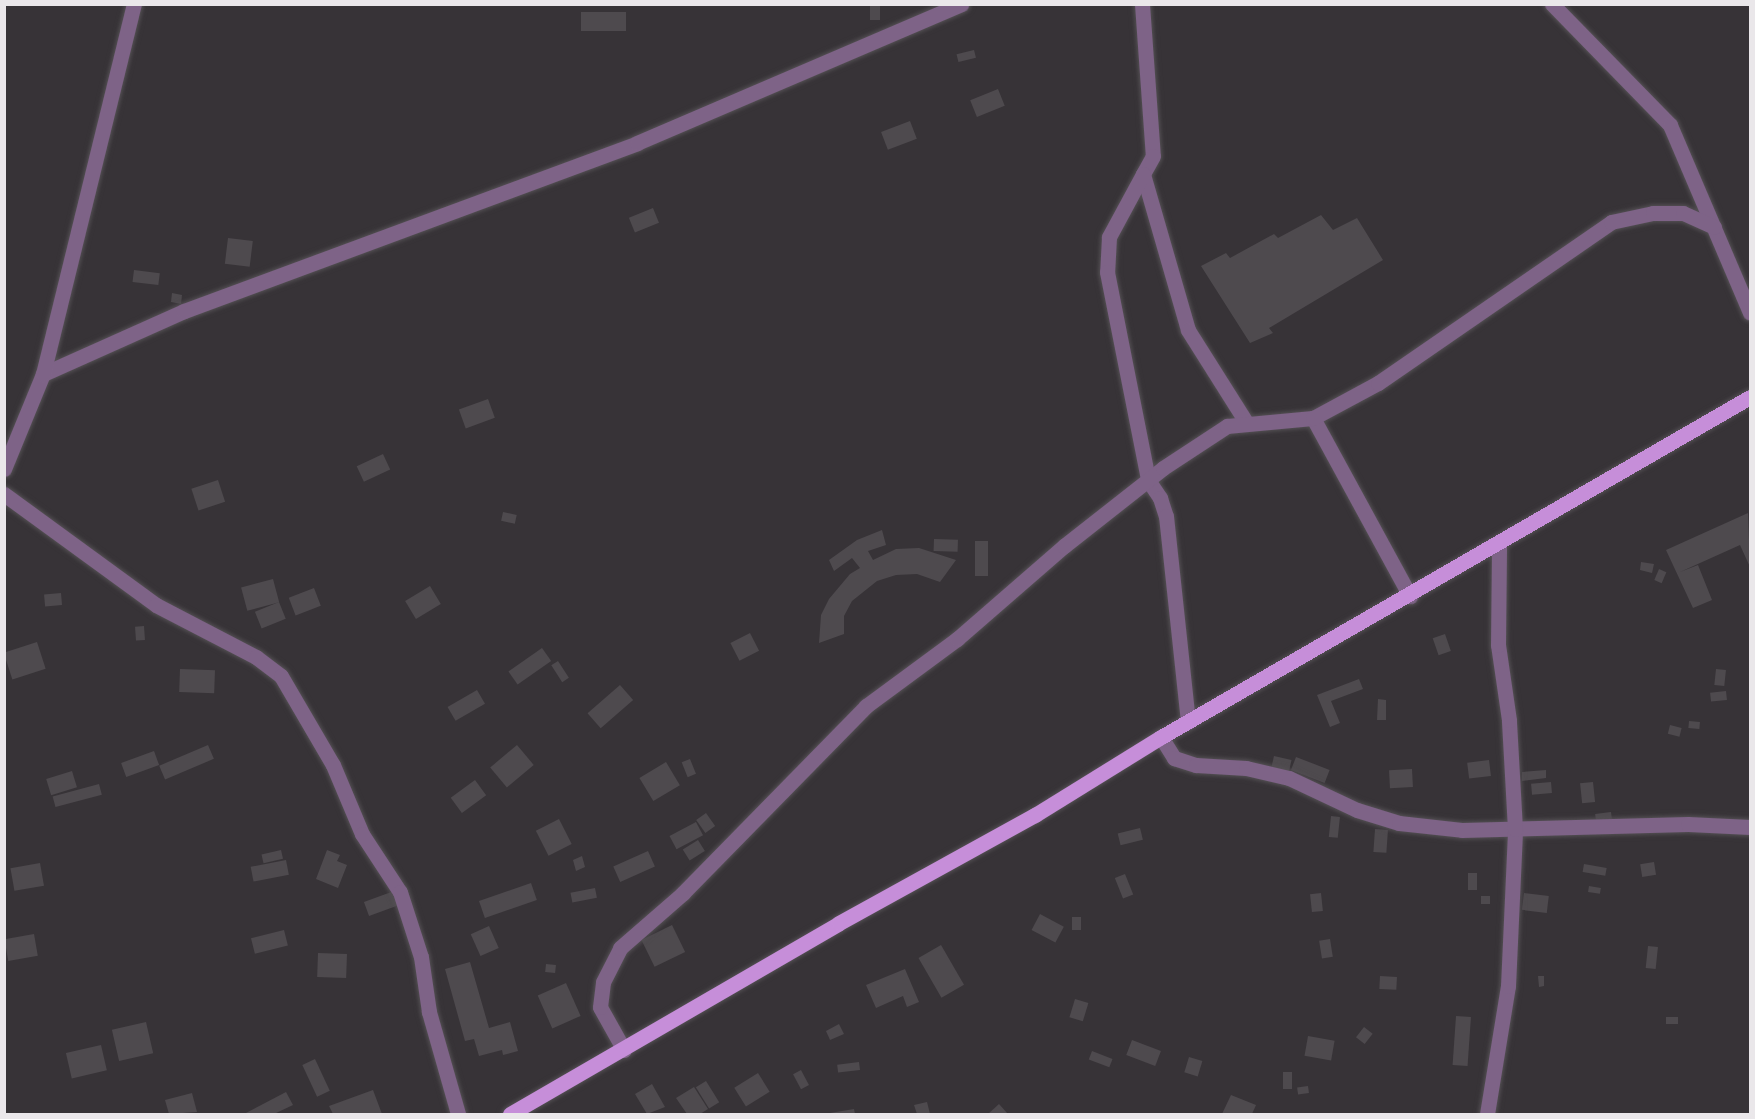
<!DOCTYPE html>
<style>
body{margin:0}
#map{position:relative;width:1755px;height:1119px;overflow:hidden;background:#373337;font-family:Rubik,sans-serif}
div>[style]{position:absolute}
.building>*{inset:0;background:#4e4a4e;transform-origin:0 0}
.roads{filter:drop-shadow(0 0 2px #545054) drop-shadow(0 0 2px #545054)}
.minor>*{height:15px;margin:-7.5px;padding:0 7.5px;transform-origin:7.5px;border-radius:7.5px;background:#7e6387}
.primary>*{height:15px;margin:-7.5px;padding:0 7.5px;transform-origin:7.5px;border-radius:7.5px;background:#c68ed9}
span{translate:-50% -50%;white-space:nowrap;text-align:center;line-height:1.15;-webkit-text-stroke:4.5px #373337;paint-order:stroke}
.frame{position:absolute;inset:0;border:6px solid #eae7ea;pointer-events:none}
</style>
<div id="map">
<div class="building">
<i style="left:870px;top:4px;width:10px;height:16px"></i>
<i style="left:581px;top:12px;width:45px;height:19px"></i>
<i style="left:974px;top:50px;width:8px;height:18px;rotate:76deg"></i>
<i style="left:998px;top:89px;width:18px;height:30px;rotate:68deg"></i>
<i style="left:910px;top:121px;width:19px;height:31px;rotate:69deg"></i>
<i style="left:653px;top:208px;width:16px;height:26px;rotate:68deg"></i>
<i style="clip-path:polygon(1321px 215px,1333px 230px,1357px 218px,1383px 260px,1269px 328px,1273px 333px,1250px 343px,1201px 266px,1226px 253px,1230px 258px,1274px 234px,1278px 238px)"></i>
<i style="left:228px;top:238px;width:25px;height:26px;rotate:7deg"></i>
<i style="left:134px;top:270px;width:26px;height:12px;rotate:7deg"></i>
<i style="clip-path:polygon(172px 293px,182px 295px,181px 304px,171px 302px)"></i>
<i style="left:488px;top:399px;width:20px;height:31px;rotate:70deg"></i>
<i style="left:383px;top:454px;width:17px;height:29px;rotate:65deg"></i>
<i style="left:218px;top:480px;width:23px;height:28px;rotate:72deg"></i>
<i style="left:503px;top:512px;width:14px;height:9px;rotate:12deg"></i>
<i style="clip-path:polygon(1748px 513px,1750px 567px,1740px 545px,1680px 572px,1698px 565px,1712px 600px,1693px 608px,1666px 550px)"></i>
<i style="clip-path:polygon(882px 530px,886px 545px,868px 551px,873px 560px,896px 549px,919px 548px,956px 560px,940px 582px,917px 574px,896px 575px,877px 581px,852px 601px,844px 616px,844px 634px,819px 643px,821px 615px,829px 599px,850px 574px,860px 568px,852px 558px,834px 571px,829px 560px,857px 540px)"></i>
<i style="left:934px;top:539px;width:24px;height:12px;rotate:2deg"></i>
<i style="left:975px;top:541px;width:13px;height:35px"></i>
<i style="clip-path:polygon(1641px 562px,1654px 564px,1652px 573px,1640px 570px)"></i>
<i style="left:1659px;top:569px;width:8px;height:12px;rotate:23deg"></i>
<i style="left:273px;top:579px;width:24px;height:33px;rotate:75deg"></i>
<i style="left:430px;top:586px;width:21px;height:29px;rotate:59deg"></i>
<i style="left:314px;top:588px;width:19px;height:27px;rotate:69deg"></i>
<i style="left:61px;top:593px;width:12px;height:17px;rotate:85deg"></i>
<i style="left:279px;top:602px;width:18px;height:26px;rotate:68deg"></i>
<i style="left:144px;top:626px;width:14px;height:9px;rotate:86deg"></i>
<i style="left:750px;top:633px;width:20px;height:22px;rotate:63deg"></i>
<i style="left:1445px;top:634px;width:18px;height:13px;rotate:71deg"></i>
<i style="left:37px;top:642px;width:28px;height:35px;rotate:72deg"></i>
<i style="left:542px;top:648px;width:16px;height:41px;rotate:55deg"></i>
<i style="left:558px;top:661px;width:20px;height:8px;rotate:57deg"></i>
<i style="left:180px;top:669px;width:35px;height:23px;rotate:2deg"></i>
<i style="left:1716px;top:669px;width:10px;height:16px;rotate:6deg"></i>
<i style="clip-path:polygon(1359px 679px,1363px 689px,1331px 701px,1340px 723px,1330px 727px,1317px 695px)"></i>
<i style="left:620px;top:685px;width:20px;height:43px;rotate:49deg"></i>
<i style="left:477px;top:690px;width:16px;height:34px;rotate:60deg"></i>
<i style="left:1726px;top:691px;width:9px;height:16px;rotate:84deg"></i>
<i style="clip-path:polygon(1378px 699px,1386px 700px,1386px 720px,1377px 720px)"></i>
<i style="left:1689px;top:721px;width:11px;height:7px;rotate:5deg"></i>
<i style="left:1670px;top:725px;width:12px;height:9px;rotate:14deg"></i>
<i style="left:208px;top:745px;width:15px;height:53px;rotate:67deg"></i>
<i style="left:517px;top:745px;width:26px;height:35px;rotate:50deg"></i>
<i style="left:154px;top:751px;width:15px;height:35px;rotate:70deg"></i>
<i style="left:1274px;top:756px;width:18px;height:14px;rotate:13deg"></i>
<i style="left:1296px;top:757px;width:36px;height:14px;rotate:21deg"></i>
<i style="left:690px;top:759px;width:16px;height:9px;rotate:68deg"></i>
<i style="left:1489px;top:760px;width:16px;height:22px;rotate:83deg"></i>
<i style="left:666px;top:762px;width:27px;height:31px;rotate:59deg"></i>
<i style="left:1412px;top:769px;width:18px;height:23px;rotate:87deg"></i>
<i style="clip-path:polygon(1546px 770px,1546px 778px,1522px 781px,1522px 772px)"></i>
<i style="left:72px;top:771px;width:17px;height:27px;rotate:73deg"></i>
<i style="left:475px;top:780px;width:19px;height:30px;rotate:54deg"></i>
<i style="left:1551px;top:782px;width:11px;height:20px;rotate:85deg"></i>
<i style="left:1593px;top:782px;width:20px;height:13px;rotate:84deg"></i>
<i style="left:99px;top:784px;width:11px;height:48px;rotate:75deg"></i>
<i style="left:1611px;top:812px;width:8px;height:16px;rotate:83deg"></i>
<i style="left:706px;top:813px;width:16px;height:12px;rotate:55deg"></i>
<i style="left:1331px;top:816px;width:9px;height:21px;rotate:6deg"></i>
<i style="left:559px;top:819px;width:28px;height:26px;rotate:63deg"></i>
<i style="left:696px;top:822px;width:15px;height:30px;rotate:62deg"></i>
<i style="left:1140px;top:828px;width:12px;height:23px;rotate:76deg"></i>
<i style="left:1375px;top:829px;width:13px;height:23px;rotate:4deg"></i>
<i style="left:698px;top:840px;width:13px;height:18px;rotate:58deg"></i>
<i style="left:281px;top:850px;width:9px;height:20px;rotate:77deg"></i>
<i style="clip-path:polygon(327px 850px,340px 855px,337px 861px,347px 865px,338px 888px,316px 879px)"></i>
<i style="left:648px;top:851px;width:17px;height:38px;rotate:66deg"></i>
<i style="clip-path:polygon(582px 856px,585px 867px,576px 871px,573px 860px)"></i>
<i style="left:286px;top:860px;width:15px;height:36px;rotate:79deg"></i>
<i style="left:1654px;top:862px;width:13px;height:14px;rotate:81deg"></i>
<i style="left:40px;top:863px;width:23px;height:30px;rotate:80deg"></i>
<i style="left:1584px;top:864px;width:23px;height:8px;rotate:10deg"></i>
<i style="left:1468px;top:873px;width:9px;height:17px"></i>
<i style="left:1125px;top:874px;width:22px;height:11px;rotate:68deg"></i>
<i style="left:531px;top:883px;width:18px;height:55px;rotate:71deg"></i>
<i style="left:1589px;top:886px;width:12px;height:6px;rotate:9deg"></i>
<i style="left:595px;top:888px;width:10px;height:25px;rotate:79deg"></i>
<i style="left:394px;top:891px;width:15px;height:32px;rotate:70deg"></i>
<i style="left:1321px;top:893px;width:18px;height:11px;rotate:84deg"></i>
<i style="left:1524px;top:893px;width:25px;height:17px;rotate:7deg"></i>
<i style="left:1481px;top:896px;width:9px;height:8px"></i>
<i style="left:1040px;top:914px;width:27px;height:18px;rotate:28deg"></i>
<i style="left:1072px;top:917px;width:9px;height:13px"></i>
<i style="left:672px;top:925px;width:30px;height:34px;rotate:64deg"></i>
<i style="left:489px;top:926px;width:24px;height:20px;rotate:66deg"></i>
<i style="left:284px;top:930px;width:16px;height:34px;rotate:76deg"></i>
<i style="left:34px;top:934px;width:22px;height:30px;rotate:80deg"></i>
<i style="left:1330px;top:939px;width:18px;height:11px;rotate:81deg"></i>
<i style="left:941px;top:945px;width:46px;height:26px;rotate:60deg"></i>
<i style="left:1648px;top:946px;width:10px;height:22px;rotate:6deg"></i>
<i style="left:318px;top:953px;width:29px;height:24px;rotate:2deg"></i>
<i style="clip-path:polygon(470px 962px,489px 1028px,510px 1022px,518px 1051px,503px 1055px,502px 1050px,479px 1056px,474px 1039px,465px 1041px,445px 969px)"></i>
<i style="left:546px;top:964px;width:10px;height:8px;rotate:6deg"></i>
<i style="clip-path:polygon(905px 969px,919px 1002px,907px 1007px,903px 996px,876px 1008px,866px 985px)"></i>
<i style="left:1380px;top:976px;width:17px;height:13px;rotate:3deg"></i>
<i style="clip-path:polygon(1538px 976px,1544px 976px,1544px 986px,1539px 987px)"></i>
<i style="left:566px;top:983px;width:36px;height:31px;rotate:66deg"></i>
<i style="left:1075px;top:999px;width:14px;height:19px;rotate:17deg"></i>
<i style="left:1456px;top:1016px;width:15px;height:49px;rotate:4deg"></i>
<i style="left:1666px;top:1017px;width:12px;height:7px"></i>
<i style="left:146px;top:1022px;width:32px;height:35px;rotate:77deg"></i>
<i style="clip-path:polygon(839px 1024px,844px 1034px,830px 1040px,826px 1031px)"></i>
<i style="left:1364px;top:1027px;width:11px;height:13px;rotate:38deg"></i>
<i style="left:1308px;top:1036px;width:27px;height:20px;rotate:10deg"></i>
<i style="left:1132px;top:1040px;width:31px;height:16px;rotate:21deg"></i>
<i style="left:101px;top:1045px;width:26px;height:36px;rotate:77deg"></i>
<i style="left:1092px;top:1051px;width:22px;height:9px;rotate:21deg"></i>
<i style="left:1189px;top:1057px;width:14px;height:16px;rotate:17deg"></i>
<i style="left:315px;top:1059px;width:35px;height:14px;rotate:65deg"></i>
<i style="left:859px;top:1062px;width:8px;height:22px;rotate:83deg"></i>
<i style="left:801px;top:1070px;width:17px;height:9px;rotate:62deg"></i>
<i style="left:1283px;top:1072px;width:9px;height:17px"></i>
<i style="left:758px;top:1073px;width:22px;height:28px;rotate:58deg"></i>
<i style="left:706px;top:1081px;width:25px;height:12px;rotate:58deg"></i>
<i style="clip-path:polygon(652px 1084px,665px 1107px,647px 1114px,635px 1094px)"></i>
<i style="left:1308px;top:1086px;width:7px;height:11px;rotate:82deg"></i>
<i style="clip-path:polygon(694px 1087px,708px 1109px,700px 1114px,687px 1114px,676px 1098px)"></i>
<i style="clip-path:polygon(373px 1090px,382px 1114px,333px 1114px,329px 1106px)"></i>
<i style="clip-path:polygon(286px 1092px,293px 1105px,274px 1114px,244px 1114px)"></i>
<i style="clip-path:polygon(192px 1093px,197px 1112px,169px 1114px,165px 1100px)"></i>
<i style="clip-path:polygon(1231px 1095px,1256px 1105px,1252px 1114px,1222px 1114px)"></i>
<i style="clip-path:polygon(927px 1102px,930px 1114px,917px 1114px,914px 1105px)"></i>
<i style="clip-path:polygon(999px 1104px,1008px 1114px,988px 1114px)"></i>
<i style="clip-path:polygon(854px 1109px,855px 1114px,830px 1114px,830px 1113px)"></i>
</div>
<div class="roads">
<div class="minor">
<i style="left:1142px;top:4px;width:152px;rotate:85.9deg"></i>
<i style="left:1153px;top:156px;width:21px;rotate:119deg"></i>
<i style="left:1143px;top:174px;width:162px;rotate:73.9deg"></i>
<i style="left:1188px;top:330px;width:109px;rotate:57.8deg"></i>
<i style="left:1552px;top:4px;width:169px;rotate:45.7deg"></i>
<i style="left:1670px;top:125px;width:204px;rotate:66.9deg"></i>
<i style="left:1143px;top:174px;width:72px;rotate:118.4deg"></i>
<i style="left:1109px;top:237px;width:35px;rotate:93deg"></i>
<i style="left:1107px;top:272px;width:212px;rotate:78.8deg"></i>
<i style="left:1148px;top:480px;width:22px;rotate:56deg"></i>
<i style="left:1160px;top:498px;width:19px;rotate:72deg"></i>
<i style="left:1166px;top:516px;width:207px;rotate:83.9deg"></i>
<i style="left:43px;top:374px;width:154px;rotate:-24.1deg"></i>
<i style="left:184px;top:311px;width:483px;rotate:-20.3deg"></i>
<i style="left:637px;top:143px;width:353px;rotate:-23.2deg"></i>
<i style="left:1313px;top:418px;width:203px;rotate:61.4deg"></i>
<i style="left:4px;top:469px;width:103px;rotate:-67.7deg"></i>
<i style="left:43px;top:374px;width:381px;rotate:-76.2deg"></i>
<i style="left:4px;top:494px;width:188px;rotate:36.1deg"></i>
<i style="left:156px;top:605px;width:113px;rotate:27.5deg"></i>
<i style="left:256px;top:657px;width:31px;rotate:37deg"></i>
<i style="left:281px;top:676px;width:103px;rotate:59.7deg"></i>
<i style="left:333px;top:765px;width:75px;rotate:67.2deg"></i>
<i style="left:362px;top:834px;width:69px;rotate:56.8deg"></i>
<i style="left:400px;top:892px;width:68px;rotate:72.1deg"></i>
<i style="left:421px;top:957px;width:56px;rotate:81.7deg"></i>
<i style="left:429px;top:1012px;width:106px;rotate:74.1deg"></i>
<i style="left:1161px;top:737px;width:25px;rotate:58deg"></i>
<i style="left:1174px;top:758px;width:23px;rotate:18deg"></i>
<i style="left:1196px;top:765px;width:50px;rotate:3.4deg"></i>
<i style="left:1246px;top:768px;width:44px;rotate:13.1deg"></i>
<i style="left:1289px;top:778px;width:75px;rotate:25.2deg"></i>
<i style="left:1357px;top:810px;width:44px;rotate:17.2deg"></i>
<i style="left:1399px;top:823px;width:63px;rotate:6.3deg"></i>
<i style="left:1462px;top:830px;width:226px;rotate:-1.5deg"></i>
<i style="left:1688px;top:824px;width:62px;rotate:2.8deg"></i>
<i style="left:624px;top:1050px;width:49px;rotate:-119.2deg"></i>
<i style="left:600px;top:1007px;width:25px;rotate:-83deg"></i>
<i style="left:603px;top:982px;width:38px;rotate:-63deg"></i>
<i style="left:620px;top:948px;width:84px;rotate:-41.1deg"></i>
<i style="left:683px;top:893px;width:262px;rotate:-45.6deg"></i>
<i style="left:866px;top:706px;width:113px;rotate:-36.4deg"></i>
<i style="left:957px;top:639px;width:142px;rotate:-41deg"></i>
<i style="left:1064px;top:546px;width:126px;rotate:-38.2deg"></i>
<i style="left:1163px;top:468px;width:77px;rotate:-33.3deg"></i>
<i style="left:1227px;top:426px;width:86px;rotate:-5.3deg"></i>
<i style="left:1313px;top:418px;width:74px;rotate:-28.3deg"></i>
<i style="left:1378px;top:383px;width:283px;rotate:-34.6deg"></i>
<i style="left:1611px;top:222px;width:43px;rotate:-12.1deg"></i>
<i style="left:1653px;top:213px;width:30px"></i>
<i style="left:1683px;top:213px;width:34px;rotate:24deg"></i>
<i style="left:1487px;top:1114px;width:130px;rotate:-80.7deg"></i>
<i style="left:1508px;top:986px;width:157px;rotate:-87.4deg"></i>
<i style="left:1515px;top:829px;width:109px;rotate:-93.2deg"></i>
<i style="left:1509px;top:720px;width:76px;rotate:-98.3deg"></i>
<i style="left:1498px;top:645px;width:100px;rotate:-89.4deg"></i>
</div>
<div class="primary">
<i style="left:510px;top:1114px;width:380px;rotate:-30.1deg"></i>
<i style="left:839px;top:923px;width:224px;rotate:-28.9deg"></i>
<i style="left:1035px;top:815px;width:148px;rotate:-31.8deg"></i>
<i style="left:1161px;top:737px;width:680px;rotate:-30deg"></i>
</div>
</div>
<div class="frame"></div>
</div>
